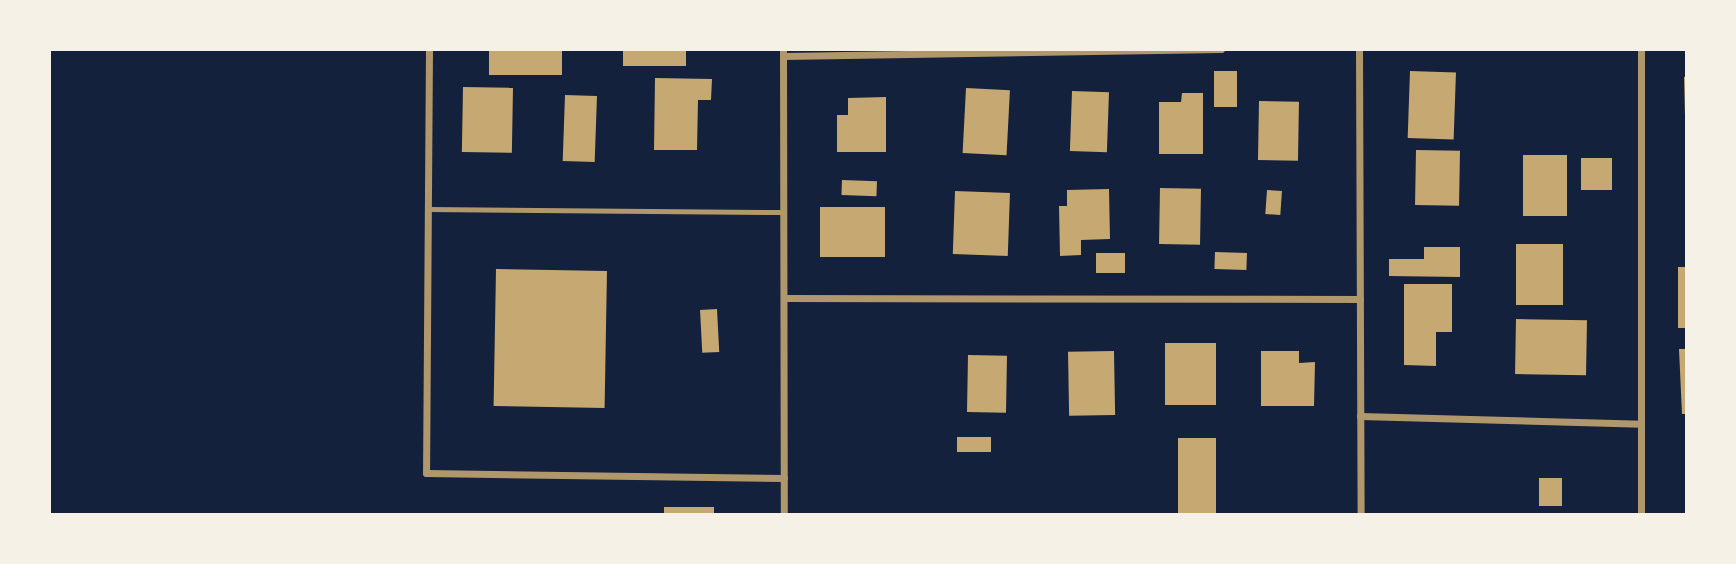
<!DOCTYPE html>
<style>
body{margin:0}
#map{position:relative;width:1736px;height:564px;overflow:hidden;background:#14213d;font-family:Quicksand,sans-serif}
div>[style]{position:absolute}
.building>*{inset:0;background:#c6a872;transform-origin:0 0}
.service>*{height:5px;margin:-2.5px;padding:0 2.5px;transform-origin:2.5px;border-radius:2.5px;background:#b1986c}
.minor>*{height:7px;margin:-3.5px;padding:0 3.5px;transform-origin:3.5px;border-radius:3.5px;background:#b1986c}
span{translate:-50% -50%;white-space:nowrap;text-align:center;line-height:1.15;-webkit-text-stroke:7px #f6f1e7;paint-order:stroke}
.frame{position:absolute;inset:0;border:51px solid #f6f1e7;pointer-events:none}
</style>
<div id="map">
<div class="building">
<i style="left:489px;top:49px;width:73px;height:26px"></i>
<i style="left:623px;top:49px;width:63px;height:17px"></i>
<i style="left:1214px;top:71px;width:23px;height:36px"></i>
<i style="left:1410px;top:71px;width:46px;height:67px;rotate:2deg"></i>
<i style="clip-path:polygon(1687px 76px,1687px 116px,1685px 116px,1684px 77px)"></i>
<i style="clip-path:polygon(655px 78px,712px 79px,711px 100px,698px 100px,697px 150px,654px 150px)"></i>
<i style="left:463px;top:87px;width:50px;height:65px;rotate:1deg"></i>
<i style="left:966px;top:88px;width:44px;height:65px;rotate:3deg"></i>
<i style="left:1072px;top:91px;width:37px;height:60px;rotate:2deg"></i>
<i style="clip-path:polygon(1182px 93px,1203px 93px,1203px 154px,1159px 154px,1159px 102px,1181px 102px)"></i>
<i style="left:565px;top:95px;width:32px;height:66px;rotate:2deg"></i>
<i style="clip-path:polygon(886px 97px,886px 152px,837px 152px,837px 115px,848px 115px,848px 98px)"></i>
<i style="left:1259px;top:101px;width:40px;height:59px;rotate:1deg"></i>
<i style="left:1416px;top:150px;width:44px;height:55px;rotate:1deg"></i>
<i style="left:1523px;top:155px;width:44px;height:61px"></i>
<i style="left:1581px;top:158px;width:31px;height:32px"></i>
<i style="left:842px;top:180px;width:35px;height:15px;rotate:2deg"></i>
<i style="left:1160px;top:188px;width:41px;height:56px;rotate:1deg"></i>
<i style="clip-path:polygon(1109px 189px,1110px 239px,1081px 240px,1081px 255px,1060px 256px,1059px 206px,1067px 206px,1067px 190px)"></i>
<i style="left:1267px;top:190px;width:15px;height:24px;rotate:4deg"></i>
<i style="left:955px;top:191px;width:55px;height:63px;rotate:2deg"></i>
<i style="left:820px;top:207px;width:65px;height:50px"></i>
<i style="left:1516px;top:244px;width:47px;height:61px"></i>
<i style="clip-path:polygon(1424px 247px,1460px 247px,1460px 277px,1389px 276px,1389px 259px,1424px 259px)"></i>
<i style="left:1215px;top:252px;width:32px;height:17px;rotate:2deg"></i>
<i style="left:1096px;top:253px;width:29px;height:20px"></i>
<i style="left:1678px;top:267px;width:9px;height:61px"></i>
<i style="left:496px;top:269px;width:111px;height:137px;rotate:1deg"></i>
<i style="clip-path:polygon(1404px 284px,1452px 284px,1452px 332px,1436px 332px,1436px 366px,1404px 365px)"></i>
<i style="left:717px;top:309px;width:43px;height:17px;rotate:87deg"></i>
<i style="left:1516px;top:319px;width:71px;height:55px;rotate:1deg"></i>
<i style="left:1165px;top:343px;width:51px;height:62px"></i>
<i style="clip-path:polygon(1679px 349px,1687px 349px,1687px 414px,1682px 414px)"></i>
<i style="left:1114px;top:351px;width:64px;height:46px;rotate:89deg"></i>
<i style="clip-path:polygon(1261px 351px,1299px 351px,1299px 363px,1315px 362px,1314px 406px,1261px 406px)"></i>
<i style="left:968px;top:355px;width:39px;height:57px;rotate:1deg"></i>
<i style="left:991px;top:437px;width:15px;height:34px;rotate:90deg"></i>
<i style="left:1178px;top:438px;width:38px;height:76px"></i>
<i style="left:1539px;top:478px;width:23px;height:28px"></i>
<i style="left:664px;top:507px;width:50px;height:8px"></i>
</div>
<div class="service">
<i style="left:428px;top:209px;width:356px;rotate:0.5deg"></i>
</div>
<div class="minor">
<i style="left:429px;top:49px;width:424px;rotate:90.4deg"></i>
<i style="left:426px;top:473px;width:358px;rotate:0.8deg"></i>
<i style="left:783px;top:49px;width:466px;rotate:89.9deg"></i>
<i style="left:1359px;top:49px;width:466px;rotate:89.8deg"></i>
<i style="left:783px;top:56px;width:438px;rotate:-0.9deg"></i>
<i style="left:784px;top:298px;width:576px;rotate:0.1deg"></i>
<i style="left:1360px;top:416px;width:281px;rotate:1.6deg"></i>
<i style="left:1641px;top:515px;width:466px;rotate:-90deg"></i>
</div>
<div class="frame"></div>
</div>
